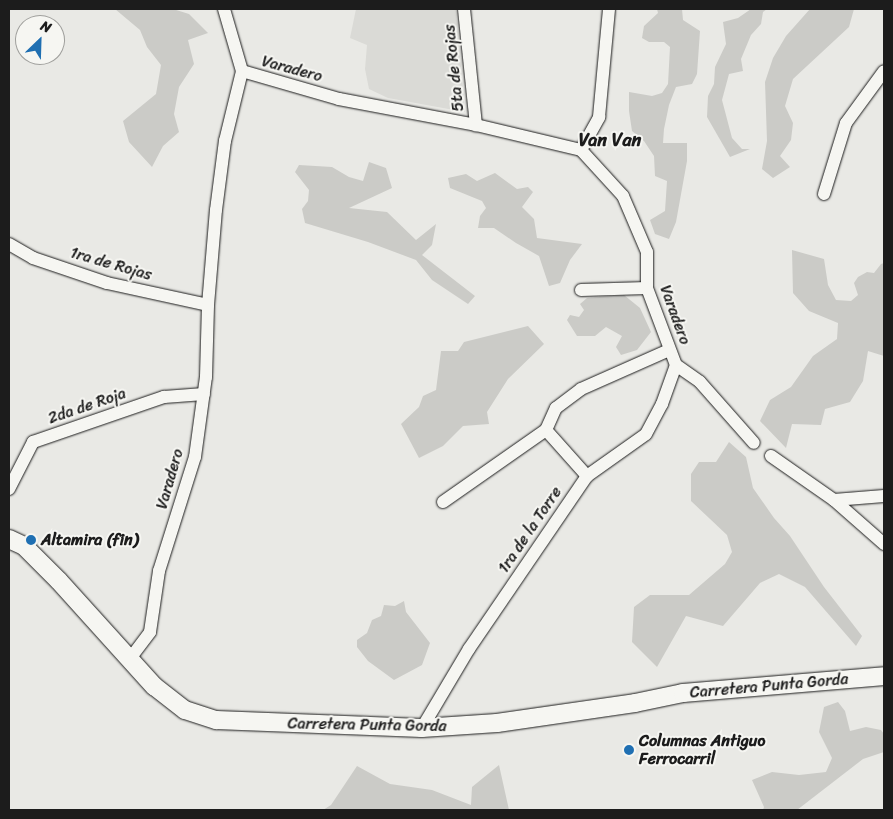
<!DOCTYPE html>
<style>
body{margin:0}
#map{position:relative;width:893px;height:819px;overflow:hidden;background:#e9e9e5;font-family:Sriracha,sans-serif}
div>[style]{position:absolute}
.built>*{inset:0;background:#dadad6}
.green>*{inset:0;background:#cbcbc7}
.roads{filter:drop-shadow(0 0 1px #1c1c1c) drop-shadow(0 0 1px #1c1c1c)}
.street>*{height:12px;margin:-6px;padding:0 6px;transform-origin:6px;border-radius:6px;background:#f6f6f2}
.secondary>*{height:18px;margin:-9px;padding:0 9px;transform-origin:9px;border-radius:9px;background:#f6f6f2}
.dots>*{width:14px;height:14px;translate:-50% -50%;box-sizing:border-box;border:2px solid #f6f6f2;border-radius:50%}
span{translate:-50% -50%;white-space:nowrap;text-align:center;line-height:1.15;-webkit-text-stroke:4px #f6f6f2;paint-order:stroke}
.street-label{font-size:16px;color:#1c1c1c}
.poi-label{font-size:16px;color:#1c1c1c;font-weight:700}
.left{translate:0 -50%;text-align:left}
.neighbourhood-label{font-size:18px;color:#1c1c1c;font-weight:700}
.frame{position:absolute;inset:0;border:10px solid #1c1c1c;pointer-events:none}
.north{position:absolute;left:15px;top:15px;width:50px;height:50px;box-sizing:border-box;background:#f6f6f2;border:1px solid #9f9f9c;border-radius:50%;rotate:24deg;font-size:14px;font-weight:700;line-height:20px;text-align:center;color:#1c1c1c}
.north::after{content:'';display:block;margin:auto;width:18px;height:22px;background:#1f6fb2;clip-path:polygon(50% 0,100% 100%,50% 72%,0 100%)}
</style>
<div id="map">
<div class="built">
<i style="clip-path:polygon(356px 9px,456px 9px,465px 112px,388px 98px,369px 89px,365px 69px,367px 45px,350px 38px)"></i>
</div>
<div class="green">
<i style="clip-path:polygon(115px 9px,173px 9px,189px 14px,208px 33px,188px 40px,194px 64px,179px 87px,174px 114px,179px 132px,163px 146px,152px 167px,129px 142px,123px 121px,156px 94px,161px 65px,147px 47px,140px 30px)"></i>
<i style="clip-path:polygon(657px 9px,682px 9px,683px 20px,700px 31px,697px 74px,692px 84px,676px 87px,669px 105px,664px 129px,663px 143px,687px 143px,687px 161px,676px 222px,669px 239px,655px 234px,650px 220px,665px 211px,667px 181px,655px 176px,654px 156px,644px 141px,632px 131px,629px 111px,629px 92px,652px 96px,662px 93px,668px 84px,670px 47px,664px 42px,649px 42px,642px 38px,644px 26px,658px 13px)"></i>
<i style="clip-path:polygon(751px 9px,767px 9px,763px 12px,761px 24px,751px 35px,741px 59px,743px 71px,729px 74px,722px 100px,732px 138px,742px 149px,750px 149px,730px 157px,707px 117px,708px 96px,714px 84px,715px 67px,726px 44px,723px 22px,738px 18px)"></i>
<i style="clip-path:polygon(810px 9px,854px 9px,849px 27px,793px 79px,785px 106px,793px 123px,791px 140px,780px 156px,790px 167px,773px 178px,762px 169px,767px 141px,765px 82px,773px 58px,786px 36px)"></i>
<i style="clip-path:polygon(369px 162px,386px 168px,392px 188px,349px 208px,387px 212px,416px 240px,436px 224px,432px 245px,422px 255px,475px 296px,468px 304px,432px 280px,416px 260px,368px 242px,305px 223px,302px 209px,308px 201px,309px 190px,295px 172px,299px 165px,332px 167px,349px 177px,363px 181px)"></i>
<i style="clip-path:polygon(495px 173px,517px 189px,528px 187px,533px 192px,522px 207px,534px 219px,537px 238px,582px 244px,570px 260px,560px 283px,549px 286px,539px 256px,516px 243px,494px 228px,478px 228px,480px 216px,486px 208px,482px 201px,450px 188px,448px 178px,466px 174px,477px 181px)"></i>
<i style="clip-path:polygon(792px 250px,824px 259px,828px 285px,836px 300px,851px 301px,858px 295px,854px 283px,858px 277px,867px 272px,874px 273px,881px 264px,884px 263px,884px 356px,868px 351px,863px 381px,850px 402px,825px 409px,821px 425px,792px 424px,786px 448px,760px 421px,770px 400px,791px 387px,813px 356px,837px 339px,838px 323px,809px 311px,793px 293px)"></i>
<i style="clip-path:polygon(624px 295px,640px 308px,651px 332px,637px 350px,621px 355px,616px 347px,622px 336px,606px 327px,595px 336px,577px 336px,567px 320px,570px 315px,579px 317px,584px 310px,580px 304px,587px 298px)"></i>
<i style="clip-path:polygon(528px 326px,544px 344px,508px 379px,487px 412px,489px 424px,463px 426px,443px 446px,419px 458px,401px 424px,419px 407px,423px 396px,436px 390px,441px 351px,458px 351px,464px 342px)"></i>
<i style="clip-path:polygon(729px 442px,746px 457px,753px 488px,774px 518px,790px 536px,824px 587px,862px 636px,856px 646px,805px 587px,779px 574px,760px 583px,723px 626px,686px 616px,657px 667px,632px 642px,634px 607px,650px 595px,689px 595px,725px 564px,732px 552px,727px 535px,691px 501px,691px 474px,699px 462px,716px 462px)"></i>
<i style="clip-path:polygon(404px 601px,406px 612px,430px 643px,422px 665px,394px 680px,368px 661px,357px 647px,357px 640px,367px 633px,372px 620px,381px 616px,384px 605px,395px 606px)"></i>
<i style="clip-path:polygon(838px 702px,845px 711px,850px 731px,866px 727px,881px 730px,884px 734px,884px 752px,863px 759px,797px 810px,763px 810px,764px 807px,752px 780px,772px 772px,799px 775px,826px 772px,832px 758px,819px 732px,824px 707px)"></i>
<i style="clip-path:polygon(499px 765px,509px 810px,323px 810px,331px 805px,357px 766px,390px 784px,432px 790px,471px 805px,472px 787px)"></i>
</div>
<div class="roads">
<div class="street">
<i style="left:464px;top:9px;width:117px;rotate:84.1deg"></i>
<i style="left:242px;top:71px;width:101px;rotate:16.1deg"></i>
<i style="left:339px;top:99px;width:139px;rotate:10.7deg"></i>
<i style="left:476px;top:125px;width:108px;rotate:13.4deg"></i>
<i style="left:581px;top:150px;width:62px;rotate:47.6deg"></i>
<i style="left:623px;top:196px;width:61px;rotate:66.8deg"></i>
<i style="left:647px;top:252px;width:36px;rotate:90deg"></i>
<i style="left:647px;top:288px;width:82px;rotate:69.4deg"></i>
<i style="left:676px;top:365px;width:29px;rotate:35deg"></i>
<i style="left:700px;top:382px;width:81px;rotate:48.5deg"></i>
<i style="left:581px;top:150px;width:38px;rotate:-61deg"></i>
<i style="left:599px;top:117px;width:108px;rotate:-84.7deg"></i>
<i style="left:824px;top:194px;width:74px;rotate:-72.8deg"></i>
<i style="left:846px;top:123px;width:64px;rotate:-53.8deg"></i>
<i style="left:9px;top:244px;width:28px;rotate:30deg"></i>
<i style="left:33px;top:258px;width:78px;rotate:18.7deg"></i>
<i style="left:107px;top:283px;width:103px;rotate:12.3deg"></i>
<i style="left:581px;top:290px;width:66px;rotate:-1.7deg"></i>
<i style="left:546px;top:430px;width:62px;rotate:48.3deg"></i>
<i style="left:771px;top:456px;width:77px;rotate:34.9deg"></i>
<i style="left:834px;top:500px;width:67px;rotate:41.3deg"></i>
<i style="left:9px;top:489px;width:53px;rotate:-62.9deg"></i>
<i style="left:33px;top:442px;width:139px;rotate:-19deg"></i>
<i style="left:164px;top:397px;width:40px;rotate:-4.3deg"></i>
<i style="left:834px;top:500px;width:50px;rotate:-4.6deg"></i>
<i style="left:443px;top:502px;width:126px;rotate:-35deg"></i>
<i style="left:546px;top:430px;width:24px;rotate:-66deg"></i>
<i style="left:556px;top:408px;width:31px;rotate:-37deg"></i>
<i style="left:581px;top:389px;width:96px;rotate:-23.9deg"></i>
<i style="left:129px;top:660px;width:35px;rotate:-53deg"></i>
<i style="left:150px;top:632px;width:62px;rotate:-81.6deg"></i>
<i style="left:159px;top:571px;width:120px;rotate:-72.5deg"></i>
<i style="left:195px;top:457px;width:81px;rotate:-82.2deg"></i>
<i style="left:206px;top:377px;width:72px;rotate:-88.4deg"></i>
<i style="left:208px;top:305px;width:95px;rotate:-85.2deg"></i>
<i style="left:216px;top:210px;width:70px;rotate:-82.6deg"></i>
<i style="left:225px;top:141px;width:72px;rotate:-76.3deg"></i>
<i style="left:242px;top:71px;width:65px;rotate:-106.2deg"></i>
<i style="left:422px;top:728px;width:92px;rotate:-59.3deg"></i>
<i style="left:469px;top:649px;width:209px;rotate:-55.7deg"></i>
<i style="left:587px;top:476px;width:72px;rotate:-35.4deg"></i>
<i style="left:646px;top:434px;width:34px;rotate:-62deg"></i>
<i style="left:662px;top:404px;width:41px;rotate:-70.3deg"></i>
</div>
<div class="secondary">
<i style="left:9px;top:539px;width:17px;rotate:25deg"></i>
<i style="left:24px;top:546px;width:49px;rotate:45deg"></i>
<i style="left:59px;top:581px;width:142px;rotate:47.9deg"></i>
<i style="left:154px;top:686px;width:39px;rotate:38deg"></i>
<i style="left:185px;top:710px;width:33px;rotate:18deg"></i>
<i style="left:216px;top:720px;width:206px;rotate:2.2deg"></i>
<i style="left:422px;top:728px;width:75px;rotate:-3.8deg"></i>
<i style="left:497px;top:723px;width:139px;rotate:-8.2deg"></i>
<i style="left:635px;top:703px;width:49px;rotate:-11.8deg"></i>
<i style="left:683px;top:693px;width:202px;rotate:-4.8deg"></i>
</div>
</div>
<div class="dots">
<i style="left:31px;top:540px;background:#1f6fb2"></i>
<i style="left:629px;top:750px;background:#1f6fb2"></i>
</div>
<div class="street-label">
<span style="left:454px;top:68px;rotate:-96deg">5ta de Rojas</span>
<span style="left:292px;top:69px;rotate:15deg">Varadero</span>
<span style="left:111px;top:264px;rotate:16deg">1ra de Rojas</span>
<span style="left:675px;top:315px;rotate:70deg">Varadero</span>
<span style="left:87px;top:406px;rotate:-19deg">2da de Roja</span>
<span style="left:170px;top:479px;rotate:-74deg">Varadero</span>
<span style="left:530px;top:530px;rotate:-56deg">1ra de la Torre</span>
<span style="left:769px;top:686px;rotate:-5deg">Carretera Punta Gorda</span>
<span style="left:367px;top:725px;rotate:1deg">Carretera Punta Gorda</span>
</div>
<div class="poi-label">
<span class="left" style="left:41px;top:540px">Altamira (fin)</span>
<span class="left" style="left:639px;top:750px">Columnas Antiguo<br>Ferrocarril</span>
</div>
<div class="neighbourhood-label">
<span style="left:610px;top:140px">Van Van</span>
</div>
<div class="frame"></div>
<div class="north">N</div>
</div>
